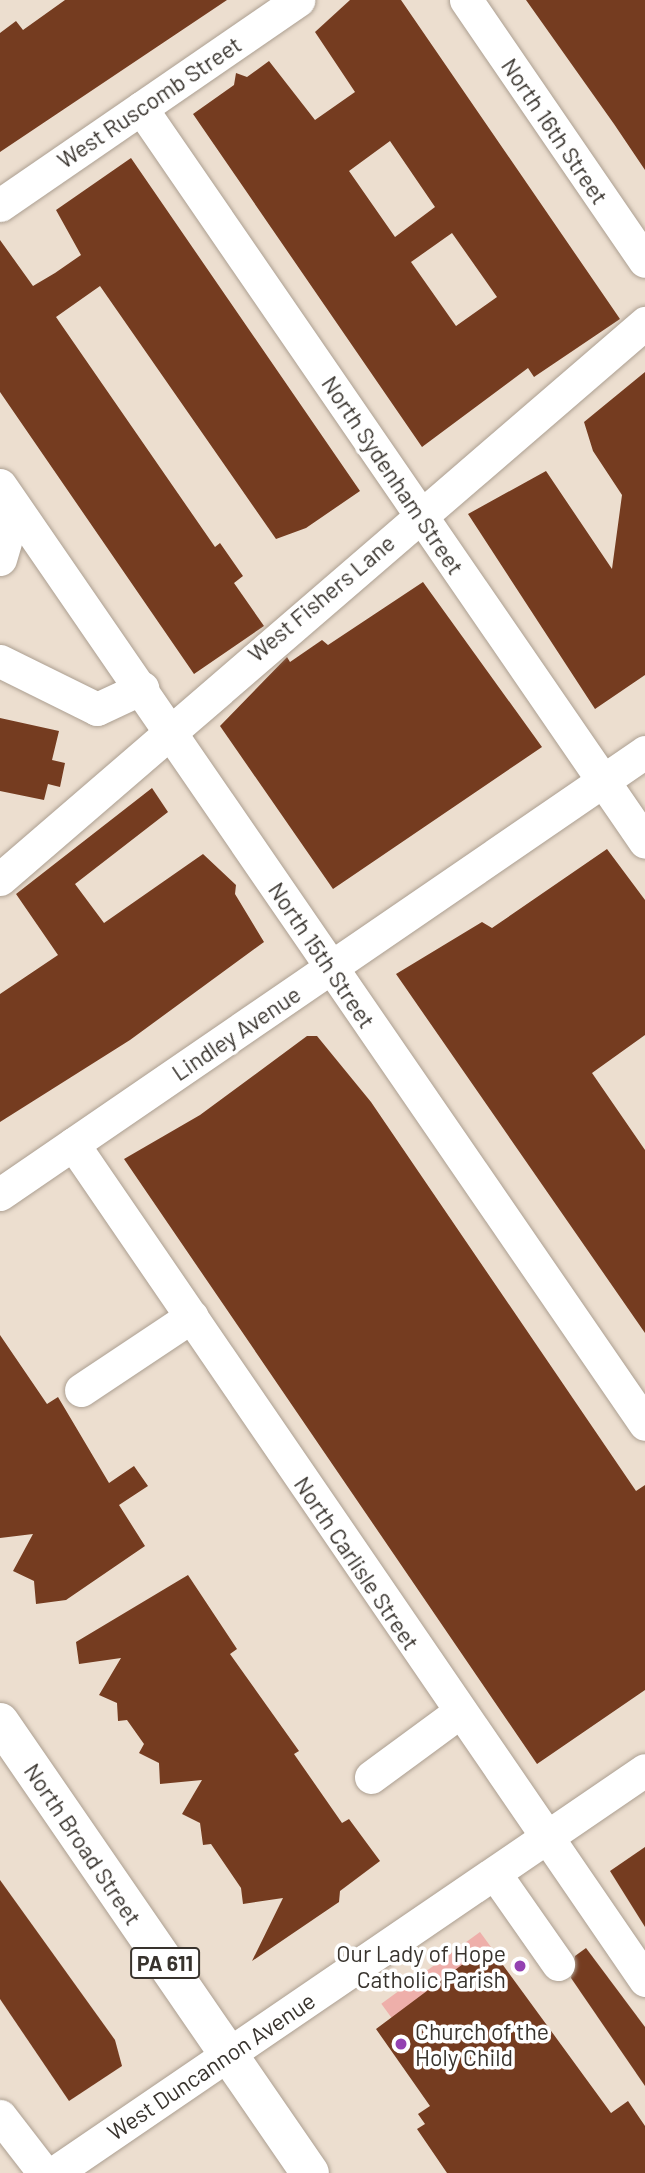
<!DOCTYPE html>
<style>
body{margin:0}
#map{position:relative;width:645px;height:2173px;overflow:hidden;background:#ecdecf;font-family:Barlow,sans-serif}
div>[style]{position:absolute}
.green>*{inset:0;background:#eeafaa;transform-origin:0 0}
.building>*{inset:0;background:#753c20}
.roads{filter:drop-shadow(0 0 2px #ac9f91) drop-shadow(0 0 2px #ac9f91)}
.minor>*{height:33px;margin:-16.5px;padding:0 16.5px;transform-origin:16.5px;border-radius:16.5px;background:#fff}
.major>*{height:38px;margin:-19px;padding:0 19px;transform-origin:19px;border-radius:19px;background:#fff}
.dots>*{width:19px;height:19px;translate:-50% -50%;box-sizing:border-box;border:4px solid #fff;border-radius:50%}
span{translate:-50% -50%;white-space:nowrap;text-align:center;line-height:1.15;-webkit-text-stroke:7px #fff;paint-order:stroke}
.shield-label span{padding:2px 5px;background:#fff;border:2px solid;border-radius:5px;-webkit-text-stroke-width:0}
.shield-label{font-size:21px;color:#38332d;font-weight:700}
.street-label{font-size:23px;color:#38332d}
.poi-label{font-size:23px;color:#38332d}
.right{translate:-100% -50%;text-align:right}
.left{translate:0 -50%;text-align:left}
</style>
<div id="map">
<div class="green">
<i style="left:480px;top:1932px;width:19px;height:122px;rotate:54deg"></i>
</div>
<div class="building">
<i style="clip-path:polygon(65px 0,227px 0,0 152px,0 33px,16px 21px,23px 30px)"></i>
<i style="clip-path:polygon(evenodd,350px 0,401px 0,620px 319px,534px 377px,528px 368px,422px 447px,193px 114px,234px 85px,236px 73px,247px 77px,269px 61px,315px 120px,355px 92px,315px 32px,350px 0,390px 141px,435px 207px,395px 237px,349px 171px,390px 141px,350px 0,452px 233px,497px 297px,456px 326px,411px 262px,452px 233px)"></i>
<i style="clip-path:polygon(526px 0,645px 0,645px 170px,614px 124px)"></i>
<i style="clip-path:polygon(131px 158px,360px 491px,306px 528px,276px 539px,100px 286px,56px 317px,215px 547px,220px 543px,243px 576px,234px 583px,264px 626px,194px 674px,0 392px,0 240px,33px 286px,55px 273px,81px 255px,56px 210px)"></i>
<i style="clip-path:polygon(645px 372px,645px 675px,595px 709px,468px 514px,546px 471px,612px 569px,622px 495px,593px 451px,584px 422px)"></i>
<i style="clip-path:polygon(423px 582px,542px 747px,333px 889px,220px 726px,287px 657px,290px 662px,322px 640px,328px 645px)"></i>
<i style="clip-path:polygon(0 718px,59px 731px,52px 760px,65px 763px,60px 787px,48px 784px,44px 800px,0 791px)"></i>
<i style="clip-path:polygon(152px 788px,168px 812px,75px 884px,104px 923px,203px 854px,236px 885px,235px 894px,264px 942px,130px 1040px,0 1122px,0 994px,58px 955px,16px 894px)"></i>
<i style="clip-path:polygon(607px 849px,645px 900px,645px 1035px,592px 1073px,645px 1150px,645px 1333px,396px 974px,482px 922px,492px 928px)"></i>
<i style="clip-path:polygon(307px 1036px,317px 1036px,371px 1102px,636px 1491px,645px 1485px,645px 1690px,537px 1764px,124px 1159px,200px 1115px)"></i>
<i style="clip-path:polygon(0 1335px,47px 1404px,58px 1397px,109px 1483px,134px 1466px,148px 1486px,119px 1505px,145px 1546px,66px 1600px,36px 1604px,34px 1581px,13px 1571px,33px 1534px,0 1538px)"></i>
<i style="clip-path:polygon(188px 1575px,237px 1649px,230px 1654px,299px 1751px,294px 1754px,342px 1823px,349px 1819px,380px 1861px,340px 1891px,339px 1902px,252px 1961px,283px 1898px,243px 1904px,241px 1888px,211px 1844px,203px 1845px,200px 1823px,182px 1814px,202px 1780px,160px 1784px,159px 1763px,139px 1753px,144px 1744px,127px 1720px,118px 1721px,117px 1703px,99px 1695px,121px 1658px,79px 1664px,76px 1642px)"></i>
<i style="clip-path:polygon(645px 1847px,645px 1927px,610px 1871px)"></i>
<i style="clip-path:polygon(0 1880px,115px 2040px,122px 2066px,69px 2101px,0 1999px)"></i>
<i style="clip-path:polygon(586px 1948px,645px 2027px,645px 2086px,571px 1978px,575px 1956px)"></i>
<i style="clip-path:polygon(492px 1950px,611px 2113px,628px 2101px,645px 2126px,645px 2173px,447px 2173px,417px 2129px,425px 2124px,418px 2114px,430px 2106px,376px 2029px,475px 1955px,478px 1960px)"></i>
</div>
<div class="roads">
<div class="minor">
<i style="left:466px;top:0;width:316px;rotate:55.6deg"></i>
<i style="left:141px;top:108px;width:890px;rotate:55.52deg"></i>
<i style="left:0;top:205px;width:362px;rotate:-34.5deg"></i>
<i style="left:0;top:485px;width:1139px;rotate:55.51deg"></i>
<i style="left:0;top:559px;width:53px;rotate:-73.6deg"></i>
<i style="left:0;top:661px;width:108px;rotate:26.3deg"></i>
<i style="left:97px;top:709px;width:50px;rotate:-25deg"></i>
<i style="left:0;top:879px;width:852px;rotate:-40.76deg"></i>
<i style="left:73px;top:1144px;width:1013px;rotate:55.62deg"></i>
<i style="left:0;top:1194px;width:782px;rotate:-34.42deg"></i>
<i style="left:81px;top:1390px;width:133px;rotate:-33.7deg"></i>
<i style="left:371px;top:1777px;width:108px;rotate:-36.3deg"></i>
<i style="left:495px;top:1874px;width:110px;rotate:55deg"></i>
<i style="left:0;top:2116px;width:72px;rotate:52.3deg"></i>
<i style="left:54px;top:2173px;width:715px;rotate:-34.29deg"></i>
</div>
<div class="major">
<i style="left:0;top:1722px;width:547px;rotate:55.5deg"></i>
</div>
</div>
<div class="dots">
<i style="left:520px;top:1966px;background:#9442b1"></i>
<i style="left:401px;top:2044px;background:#9442b1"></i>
</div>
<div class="shield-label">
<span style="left:165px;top:1963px">PA 611</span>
</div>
<div class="street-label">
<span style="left:149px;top:102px;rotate:-34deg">West Ruscomb Street</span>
<span style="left:555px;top:131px;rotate:56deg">North 16th Street</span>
<span style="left:393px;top:475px;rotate:56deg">North Sydenham Street</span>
<span style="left:321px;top:598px;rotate:-40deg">West Fishers Lane</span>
<span style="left:322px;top:955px;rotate:56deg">North 15th Street</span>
<span style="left:236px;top:1033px;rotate:-34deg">Lindley Avenue</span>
<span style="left:357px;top:1563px;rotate:56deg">North Carlisle Street</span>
<span style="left:83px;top:1844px;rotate:56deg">North Broad Street</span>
<span style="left:211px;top:2066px;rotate:-34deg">West Duncannon Avenue</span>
</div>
<div class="poi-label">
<span class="right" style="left:506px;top:1966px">Our Lady of Hope<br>Catholic Parish</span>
<span class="left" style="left:415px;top:2044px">Church of the<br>Holy Child</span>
</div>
</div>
